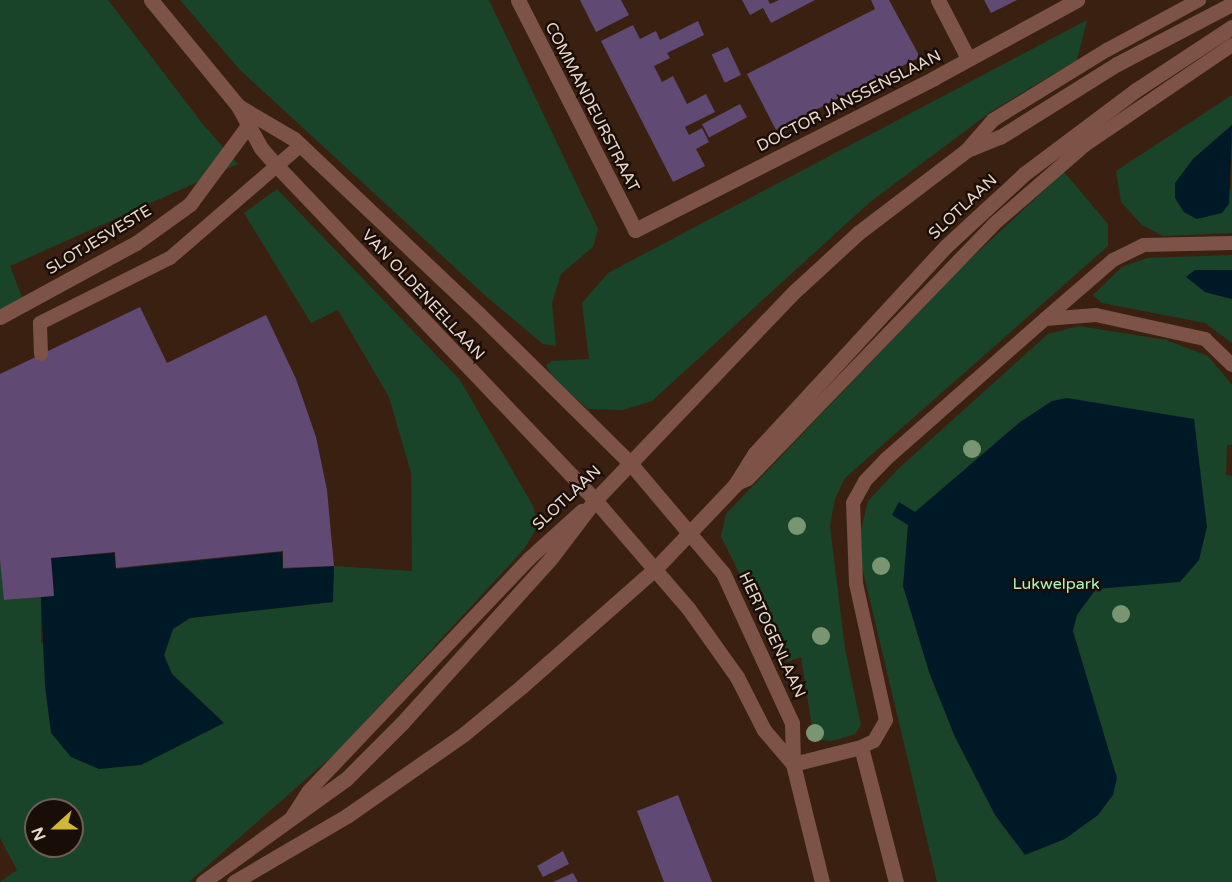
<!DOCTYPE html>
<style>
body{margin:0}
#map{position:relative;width:1232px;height:882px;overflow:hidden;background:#3a2011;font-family:"Varela Round",sans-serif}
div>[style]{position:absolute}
.green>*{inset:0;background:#1a4429}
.water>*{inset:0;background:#001926}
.building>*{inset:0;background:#604972;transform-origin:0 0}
.service>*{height:14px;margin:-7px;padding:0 7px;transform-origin:7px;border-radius:7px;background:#7d5348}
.pedestrian>*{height:15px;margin:-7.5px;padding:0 7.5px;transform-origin:7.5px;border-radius:7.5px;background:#7d5348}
.minor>*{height:15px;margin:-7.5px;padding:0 7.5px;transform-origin:7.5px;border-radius:7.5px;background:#7d5348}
.tertiary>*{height:15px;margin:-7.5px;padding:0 7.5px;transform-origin:7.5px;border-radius:7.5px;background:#7d5348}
.trees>*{width:18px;height:18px;margin:-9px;border-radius:50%;background:#799571}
span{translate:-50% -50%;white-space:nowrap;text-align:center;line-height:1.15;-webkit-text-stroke:5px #190d07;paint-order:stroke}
.street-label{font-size:16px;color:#ead8ce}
.park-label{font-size:16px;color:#acf4c0}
.north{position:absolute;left:24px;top:798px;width:60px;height:60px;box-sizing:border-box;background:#190d07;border:2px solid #6d5e57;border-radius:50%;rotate:249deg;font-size:16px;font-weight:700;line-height:24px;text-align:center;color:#ead8ce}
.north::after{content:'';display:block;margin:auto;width:21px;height:27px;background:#d0b736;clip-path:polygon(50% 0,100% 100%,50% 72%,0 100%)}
</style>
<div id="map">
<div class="green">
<i style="clip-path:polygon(0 0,108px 0,202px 123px,238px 164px,10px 266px,23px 300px,0 309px)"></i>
<i style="clip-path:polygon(180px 0,489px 0,598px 229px,593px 247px,561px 274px,552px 303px,556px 346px,543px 344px,488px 298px,240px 70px)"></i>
<i style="clip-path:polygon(1087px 20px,1077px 60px,992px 111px,870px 202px,652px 401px,623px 410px,588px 409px,555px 380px,546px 365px,552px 361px,589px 359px,582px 303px,608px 273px)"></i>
<i style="clip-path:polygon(1232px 95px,1232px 125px,1193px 159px,1175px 198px,1184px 212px,1197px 219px,1231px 189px,1232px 137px,1232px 233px,1163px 236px,1142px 225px,1121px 202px,1116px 171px)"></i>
<i style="clip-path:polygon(1064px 172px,1108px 224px,1108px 246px,845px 478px,835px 499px,830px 526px,845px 649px,861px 725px,855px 734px,832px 741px,814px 739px,801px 657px,787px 662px,740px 575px,721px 536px,726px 514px,965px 264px)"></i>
<i style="clip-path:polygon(evenodd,277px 189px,460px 380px,533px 506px,538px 525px,525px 548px,338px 751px,189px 882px,0 882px,17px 870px,0 838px,0 560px,5px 600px,41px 597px,41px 642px,224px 723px,172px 674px,164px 656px,173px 629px,190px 618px,332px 602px,334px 566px,412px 571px,411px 473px,389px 397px,338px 310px,311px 323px,244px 213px,277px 189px,36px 810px,72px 810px,72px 846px,36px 846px,36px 810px)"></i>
<i style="clip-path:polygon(1232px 255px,1232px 270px,1195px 270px,1205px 292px,1232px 299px,1232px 343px,1205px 323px,1102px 303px,1093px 295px,1122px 267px,1147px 258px)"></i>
<i style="clip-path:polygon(1079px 326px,1166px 340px,1208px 356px,1232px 385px,1232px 445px,1227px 445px,1226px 475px,1232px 476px,1232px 882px,937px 882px,862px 567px,861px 529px,868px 501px,898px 469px,1048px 334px)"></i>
</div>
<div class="water">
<i style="clip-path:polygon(1232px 125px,1229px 204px,1222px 213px,1197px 219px,1184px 212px,1175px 198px,1175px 183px,1193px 159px)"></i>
<i style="clip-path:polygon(1195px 270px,1232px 270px,1232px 299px,1205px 292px,1186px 277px)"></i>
<i style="clip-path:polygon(1067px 398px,1194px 419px,1207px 527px,1199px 560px,1180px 582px,1096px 589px,1077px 615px,1073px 631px,1117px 778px,1113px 795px,1098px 815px,1065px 839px,1025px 855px,995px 815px,955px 737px,929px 672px,903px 586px,908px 525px,892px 515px,899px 502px,915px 512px,1020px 422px,1052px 401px)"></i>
<i style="clip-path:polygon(282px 552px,283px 569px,334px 566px,333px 602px,190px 618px,173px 629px,164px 655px,172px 674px,224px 723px,141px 765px,99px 769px,71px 757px,51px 733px,45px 686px,41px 597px,54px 595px,51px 558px,114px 553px,116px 569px)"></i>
</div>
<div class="building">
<i style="clip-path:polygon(580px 0,621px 0,629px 15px,596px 32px)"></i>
<i style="clip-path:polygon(742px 0,768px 0,770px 4px,779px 0,815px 0,771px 23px,763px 8px,750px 15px)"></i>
<i style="clip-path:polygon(871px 0,889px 0,920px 57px,776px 130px,747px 74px,875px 9px)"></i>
<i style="clip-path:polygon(984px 0,1017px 0,991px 13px)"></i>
<i style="clip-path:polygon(698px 21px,704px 35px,667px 53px,670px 58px,654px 66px,662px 82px,673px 76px,687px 104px,706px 94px,715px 112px,685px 127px,689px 135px,702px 128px,709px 142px,696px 149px,705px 166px,673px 182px,601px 41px,633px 25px,640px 39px,656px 31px,660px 40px)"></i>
<i style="left:728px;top:47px;width:31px;height:18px;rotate:65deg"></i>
<i style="left:740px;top:104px;width:15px;height:43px;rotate:62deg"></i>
<i style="clip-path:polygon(140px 307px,167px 363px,266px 315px,296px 379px,316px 437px,327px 490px,334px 566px,283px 568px,283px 551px,116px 568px,115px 552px,51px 558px,54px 596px,4px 600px,0 560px,0 374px)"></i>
<i style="clip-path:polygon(678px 795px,712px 882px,664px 882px,637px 811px)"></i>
<i style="clip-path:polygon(563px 851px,569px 864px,543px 877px,537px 866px)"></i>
<i style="clip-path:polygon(573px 873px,578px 882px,553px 882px,564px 877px)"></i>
</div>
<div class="service">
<i style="left:967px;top:150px;width:40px;rotate:-49deg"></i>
<i style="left:993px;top:120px;width:134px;rotate:-31.6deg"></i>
<i style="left:1107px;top:50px;width:105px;rotate:-28.5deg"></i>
<i style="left:1045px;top:319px;width:90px;rotate:-40.9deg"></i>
<i style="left:1113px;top:260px;width:34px;rotate:-26deg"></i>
<i style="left:1144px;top:245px;width:88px;rotate:-1.3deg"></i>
<i style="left:41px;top:354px;width:31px;rotate:-92deg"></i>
<i style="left:40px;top:323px;width:145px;rotate:-26.6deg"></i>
<i style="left:170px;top:258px;width:173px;rotate:-40.8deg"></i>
<i style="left:735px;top:485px;width:14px;rotate:-25deg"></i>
<i style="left:748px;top:479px;width:354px;rotate:-46deg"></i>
<i style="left:994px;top:224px;width:121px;rotate:-41deg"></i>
<i style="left:1085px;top:145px;width:178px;rotate:-34.2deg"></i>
<i style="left:861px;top:747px;width:14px;rotate:-25deg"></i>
<i style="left:874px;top:741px;width:24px;rotate:-60deg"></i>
<i style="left:886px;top:720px;width:140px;rotate:-102.4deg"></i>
<i style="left:856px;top:583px;width:80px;rotate:-92.1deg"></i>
<i style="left:853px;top:503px;width:25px;rotate:-61deg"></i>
<i style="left:865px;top:481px;width:29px;rotate:-46deg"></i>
<i style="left:885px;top:460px;width:213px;rotate:-41.4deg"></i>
<i style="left:1045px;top:319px;width:51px;rotate:-4.5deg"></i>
<i style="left:1096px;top:315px;width:112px;rotate:12.4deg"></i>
<i style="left:1205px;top:339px;width:37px;rotate:44deg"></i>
<i style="left:292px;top:817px;width:30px;rotate:-57deg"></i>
<i style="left:308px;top:792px;width:321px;rotate:-46.5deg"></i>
<i style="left:529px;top:559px;width:72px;rotate:-42.2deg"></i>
</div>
<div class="pedestrian">
<i style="left:0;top:317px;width:155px;rotate:-28.6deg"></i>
<i style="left:136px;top:243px;width:67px;rotate:-35.8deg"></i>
<i style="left:190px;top:204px;width:101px;rotate:-53.5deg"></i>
</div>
<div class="minor">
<i style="left:151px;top:0;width:137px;rotate:50.6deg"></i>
<i style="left:238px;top:106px;width:48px;rotate:61.3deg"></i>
<i style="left:261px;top:148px;width:23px;rotate:49deg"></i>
<i style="left:276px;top:165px;width:463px;rotate:46.4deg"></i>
<i style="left:595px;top:500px;width:143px;rotate:49.3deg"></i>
<i style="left:688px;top:608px;width:85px;rotate:54.6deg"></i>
<i style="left:737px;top:677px;width:59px;rotate:63deg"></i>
<i style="left:764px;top:730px;width:45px;rotate:49.5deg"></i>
<i style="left:518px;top:0;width:258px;rotate:63deg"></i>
<i style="left:635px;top:230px;width:335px;rotate:-26.9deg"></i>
<i style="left:934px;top:78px;width:163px;rotate:-28.6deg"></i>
<i style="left:938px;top:0;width:65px;rotate:62.7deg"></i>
<i style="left:238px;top:106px;width:65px;rotate:30.5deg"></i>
<i style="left:294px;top:139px;width:253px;rotate:43.4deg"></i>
<i style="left:478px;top:313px;width:214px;rotate:44.6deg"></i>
<i style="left:630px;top:463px;width:144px;rotate:49.8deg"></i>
<i style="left:723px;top:573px;width:165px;rotate:65.3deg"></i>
<i style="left:792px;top:723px;width:41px;rotate:88.6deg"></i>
<i style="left:793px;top:764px;width:122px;rotate:76.2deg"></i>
<i style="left:793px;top:764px;width:70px;rotate:-14deg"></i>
<i style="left:861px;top:747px;width:139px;rotate:75.5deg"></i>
</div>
<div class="tertiary">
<i style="left:203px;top:882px;width:176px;rotate:-35.8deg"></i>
<i style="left:346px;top:779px;width:79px;rotate:-45deg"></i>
<i style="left:402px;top:723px;width:222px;rotate:-47.9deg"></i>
<i style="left:551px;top:558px;width:73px;rotate:-52.8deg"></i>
<i style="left:595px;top:500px;width:289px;rotate:-46.3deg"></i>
<i style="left:795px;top:291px;width:86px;rotate:-42.6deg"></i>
<i style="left:858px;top:233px;width:137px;rotate:-37.3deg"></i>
<i style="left:967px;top:150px;width:35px;rotate:-22deg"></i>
<i style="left:1000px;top:137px;width:138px;rotate:-32deg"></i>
<i style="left:1117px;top:64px;width:130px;rotate:-27.6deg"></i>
<i style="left:234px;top:882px;width:132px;rotate:-30.4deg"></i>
<i style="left:348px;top:815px;width:141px;rotate:-34.9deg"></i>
<i style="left:464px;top:734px;width:74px;rotate:-39.5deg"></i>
<i style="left:521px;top:687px;width:179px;rotate:-41.4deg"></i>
<i style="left:655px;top:569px;width:116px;rotate:-46.4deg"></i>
<i style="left:735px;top:485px;width:38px;rotate:-58deg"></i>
<i style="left:755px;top:453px;width:280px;rotate:-47.3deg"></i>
<i style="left:945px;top:247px;width:108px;rotate:-42.7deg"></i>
<i style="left:1024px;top:174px;width:140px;rotate:-36.9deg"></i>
<i style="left:1136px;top:90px;width:115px;rotate:-33.3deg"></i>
</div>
<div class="trees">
<i style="left:972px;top:449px"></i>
<i style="left:797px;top:526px"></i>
<i style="left:881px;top:566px"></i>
<i style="left:1121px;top:614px"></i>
<i style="left:821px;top:636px"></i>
<i style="left:815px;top:733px"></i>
</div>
<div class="street-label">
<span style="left:849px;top:101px;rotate:-27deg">DOCTOR JANSSENSLAAN</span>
<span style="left:592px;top:107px;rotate:63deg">COMMANDEURSTRAAT</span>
<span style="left:963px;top:207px;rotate:-43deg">SLOTLAAN</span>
<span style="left:99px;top:240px;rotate:-31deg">SLOTJESVESTE</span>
<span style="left:423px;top:295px;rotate:47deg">VAN OLDENEELLAAN</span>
<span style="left:567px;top:498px;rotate:-43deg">SLOTLAAN</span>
<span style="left:772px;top:635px;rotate:65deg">HERTOGENLAAN</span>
</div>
<div class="park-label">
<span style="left:1056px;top:584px">Lukwelpark</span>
</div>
<div class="north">N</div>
</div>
